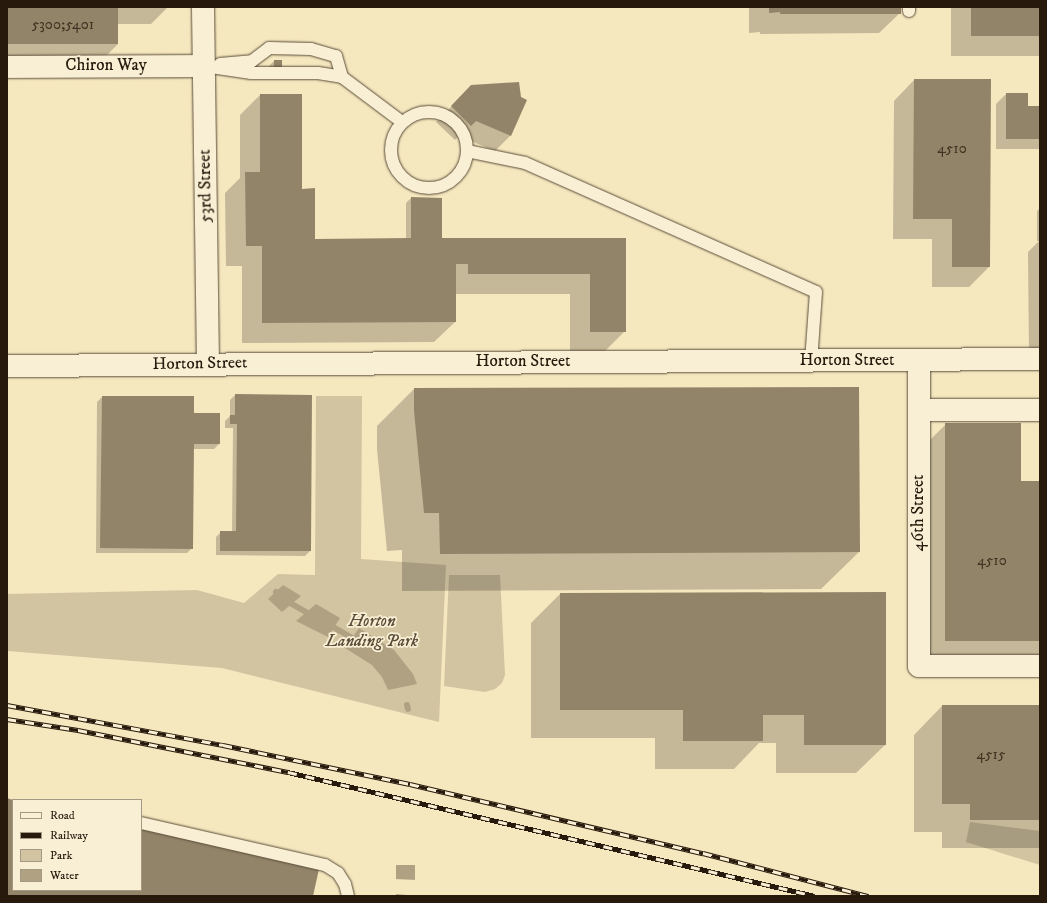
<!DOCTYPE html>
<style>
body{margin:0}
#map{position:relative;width:1047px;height:903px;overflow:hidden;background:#f5e7be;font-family:"IM FELL DW Pica",serif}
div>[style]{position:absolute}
.green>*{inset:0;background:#d2c4a0}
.water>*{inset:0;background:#afa181;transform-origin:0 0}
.pier>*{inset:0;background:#f5e7be}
.shadow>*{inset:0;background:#0003;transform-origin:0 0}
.stream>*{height:6px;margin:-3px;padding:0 3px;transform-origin:3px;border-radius:3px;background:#afa181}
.building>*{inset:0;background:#928469;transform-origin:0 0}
.roads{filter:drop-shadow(0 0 1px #5a4c38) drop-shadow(0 0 1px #5a4c38)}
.lane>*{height:12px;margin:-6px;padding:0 6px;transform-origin:6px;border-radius:6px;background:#f8efd5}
.lane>.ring{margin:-6px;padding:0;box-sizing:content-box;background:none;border:12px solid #f8efd5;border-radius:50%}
.street>*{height:22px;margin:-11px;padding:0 11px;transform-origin:11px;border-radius:11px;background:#f8efd5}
.rail>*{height:4.5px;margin-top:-2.25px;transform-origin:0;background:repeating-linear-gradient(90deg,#f8efd5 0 9px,#27190c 0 18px);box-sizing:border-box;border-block:1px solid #27190c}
span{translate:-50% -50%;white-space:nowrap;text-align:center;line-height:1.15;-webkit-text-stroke:3.5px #f8efd5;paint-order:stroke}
.number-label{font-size:15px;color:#423423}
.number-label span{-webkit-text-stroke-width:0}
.street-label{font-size:17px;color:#27190c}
.park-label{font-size:17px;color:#5a4c38;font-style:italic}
.frame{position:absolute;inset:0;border:8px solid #27190c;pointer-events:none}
.legend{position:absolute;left:12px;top:799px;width:130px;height:92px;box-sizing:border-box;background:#f8efd5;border:1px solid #a49985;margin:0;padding:5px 7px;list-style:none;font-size:12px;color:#27190c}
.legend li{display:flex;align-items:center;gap:8px;height:20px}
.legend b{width:20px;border:1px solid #a49985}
</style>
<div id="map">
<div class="green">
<i style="clip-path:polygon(316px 396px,362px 396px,361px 559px,446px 565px,439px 722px,222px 668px,7px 651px,7px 594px,197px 590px,244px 603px,278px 574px,315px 575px)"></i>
<i style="clip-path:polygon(449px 575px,500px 575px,505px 675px,502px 683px,495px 689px,485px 692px,444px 686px)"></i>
<i style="clip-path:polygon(970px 822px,1040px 831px,1040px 865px,966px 842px)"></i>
</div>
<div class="water">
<i style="clip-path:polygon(283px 585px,301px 596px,282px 612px,268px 599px)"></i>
<i style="clip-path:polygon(316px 604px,340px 618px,328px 637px,296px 621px)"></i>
<i style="clip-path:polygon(359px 628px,394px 650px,413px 674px,417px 684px,388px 690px,382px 677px,372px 665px,345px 648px)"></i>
<i style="left:396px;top:865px;width:19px;height:31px"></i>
</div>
<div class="pier">
<i style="clip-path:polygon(394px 879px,417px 880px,417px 896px,396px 894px,392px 896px)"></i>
</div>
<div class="shadow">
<i style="clip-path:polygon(7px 7px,168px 7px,151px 24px,118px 24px,118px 44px,97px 65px,7px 64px)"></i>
<i style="clip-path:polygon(749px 7px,900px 7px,900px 13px,879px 33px,760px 34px,760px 32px,749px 33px)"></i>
<i style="left:951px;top:7px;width:89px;height:49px"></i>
<i style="clip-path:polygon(274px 61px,281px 66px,269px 71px,269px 66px)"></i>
<i style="clip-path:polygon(914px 80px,990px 80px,989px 267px,969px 287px,932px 287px,932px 239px,893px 239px,894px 101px)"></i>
<i style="clip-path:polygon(1006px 94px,1027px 107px,1040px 107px,1040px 149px,996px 149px,996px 104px)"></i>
<i style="clip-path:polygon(260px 95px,301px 190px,314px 240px,406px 240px,406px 203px,411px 198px,439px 239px,625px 239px,625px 331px,604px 352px,570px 352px,570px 294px,455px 294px,455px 322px,434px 342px,242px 343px,242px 266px,226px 266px,225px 193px,240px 178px,240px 115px)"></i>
<i style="clip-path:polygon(520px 98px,525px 101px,510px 136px,495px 151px,459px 136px,455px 140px,436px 122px,456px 102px)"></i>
<i style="clip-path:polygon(1040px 208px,1040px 356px,1029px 356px,1028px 252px,1039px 241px,1037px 241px,1037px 211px)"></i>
<i style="clip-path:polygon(414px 389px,859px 552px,821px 589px,402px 591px,402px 550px,387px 551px,377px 449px,377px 426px)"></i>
<i style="clip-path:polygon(235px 395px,311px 396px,310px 551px,305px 556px,216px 555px,216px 537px,221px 532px,232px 532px,233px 428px,225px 428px,225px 421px,230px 416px,230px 400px)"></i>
<i style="clip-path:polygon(102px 397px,193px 414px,219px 444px,214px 449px,193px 449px,192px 548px,187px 553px,96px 553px,97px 402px)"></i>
<i style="clip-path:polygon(946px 424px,1020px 482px,1040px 482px,1040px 661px,925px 661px,925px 445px)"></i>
<i style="clip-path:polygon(560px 594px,885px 745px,856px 773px,776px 773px,776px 743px,759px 743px,734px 769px,655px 769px,655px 738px,531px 738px,531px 623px)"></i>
<i style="clip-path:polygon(942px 706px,1040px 706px,1040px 848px,942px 848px,942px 832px,914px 832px,914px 735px)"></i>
</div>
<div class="stream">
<i style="left:276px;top:592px;width:20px;rotate:37deg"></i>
<i style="left:292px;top:604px;width:24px;rotate:30deg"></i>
<i style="left:328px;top:624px;width:34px;rotate:30deg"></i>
<i style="left:407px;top:705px;width:4px;rotate:76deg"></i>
</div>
<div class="building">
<i style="left:7px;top:7px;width:111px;height:37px"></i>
<i style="clip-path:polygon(769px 7px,901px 7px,901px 14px,780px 14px,780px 12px,769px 13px)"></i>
<i style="left:971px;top:7px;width:69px;height:29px"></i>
<i style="left:274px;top:60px;width:8px;height:7px"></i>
<i style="clip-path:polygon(914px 79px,991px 79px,990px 267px,952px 267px,952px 219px,913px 219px)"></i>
<i style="clip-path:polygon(519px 82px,521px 97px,527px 100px,511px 136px,476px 121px,471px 126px,451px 106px,471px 85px)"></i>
<i style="clip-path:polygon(1006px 93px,1028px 93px,1028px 106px,1040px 106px,1040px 139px,1006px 139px)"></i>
<i style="clip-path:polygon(260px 94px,302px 94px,302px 189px,315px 188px,315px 239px,411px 238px,411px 197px,442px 198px,442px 238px,626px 238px,626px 332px,590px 332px,590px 274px,468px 274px,468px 264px,456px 264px,456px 322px,262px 323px,262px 246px,246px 246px,245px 172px,260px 172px)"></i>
<i style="clip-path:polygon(859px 387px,860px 552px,440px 554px,439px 513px,424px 513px,414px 411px,414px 388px)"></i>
<i style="clip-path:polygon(235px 394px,312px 395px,311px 551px,220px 551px,220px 531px,236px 531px,237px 424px,230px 424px,230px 415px,235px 415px)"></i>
<i style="clip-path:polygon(102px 396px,194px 396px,194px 413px,220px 413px,220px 444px,194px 444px,193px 549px,100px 548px)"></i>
<i style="clip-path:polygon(945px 423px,1021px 423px,1021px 481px,1040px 481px,1040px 641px,945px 641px)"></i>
<i style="clip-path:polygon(886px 592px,886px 745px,804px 745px,804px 715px,763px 715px,763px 741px,683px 741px,683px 710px,560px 710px,560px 593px)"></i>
<i style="clip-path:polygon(942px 705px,1040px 705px,1040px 820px,970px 820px,970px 804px,942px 804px)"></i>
<i style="clip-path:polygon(7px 798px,13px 800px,13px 890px,141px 890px,141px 829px,319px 869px,313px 896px,7px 896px)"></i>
</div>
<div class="roads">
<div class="lane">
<i style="left:909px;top:7px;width:4px;rotate:90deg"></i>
<i style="left:220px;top:64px;width:32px;rotate:-5deg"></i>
<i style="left:252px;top:61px;width:21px;rotate:-37deg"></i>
<i style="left:269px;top:48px;width:42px;rotate:1.4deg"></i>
<i style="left:311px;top:49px;width:26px;rotate:16deg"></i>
<i style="left:336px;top:56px;width:22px;rotate:74deg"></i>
<i style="left:204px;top:66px;width:48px;rotate:8.5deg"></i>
<i style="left:251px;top:73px;width:67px"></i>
<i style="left:318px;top:73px;width:24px;rotate:9deg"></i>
<i style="left:342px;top:77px;width:75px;rotate:36.9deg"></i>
<i class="ring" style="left:391px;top:112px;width:64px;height:64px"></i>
<i style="left:467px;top:151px;width:59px;rotate:11.7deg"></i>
<i style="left:525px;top:163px;width:318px;rotate:23.9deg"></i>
<i style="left:816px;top:292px;width:69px;rotate:94.1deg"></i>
<i style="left:141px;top:823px;width:189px;rotate:12.9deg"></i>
<i style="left:325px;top:865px;width:15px;rotate:32deg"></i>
<i style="left:338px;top:873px;width:13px;rotate:58deg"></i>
<i style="left:345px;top:884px;width:12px;rotate:76deg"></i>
</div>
<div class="street">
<i style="left:203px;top:7px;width:357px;rotate:89.2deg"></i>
<i style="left:7px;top:67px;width:197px;rotate:-0.3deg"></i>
<i style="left:919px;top:360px;width:306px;rotate:90deg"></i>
<i style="left:919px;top:666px;width:121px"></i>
<i style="left:7px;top:366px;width:1033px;rotate:-0.39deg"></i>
<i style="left:919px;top:410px;width:121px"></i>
</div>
</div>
<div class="rail">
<i style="left:7px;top:705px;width:220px;rotate:10.5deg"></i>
<i style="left:223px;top:745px;width:191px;rotate:11.8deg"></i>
<i style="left:410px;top:784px;width:301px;rotate:13.3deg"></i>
<i style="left:703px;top:853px;width:171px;rotate:14.6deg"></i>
<i style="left:7px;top:719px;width:72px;rotate:8.8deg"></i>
<i style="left:78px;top:730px;width:214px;rotate:11.3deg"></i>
<i style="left:288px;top:772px;width:541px;rotate:13.24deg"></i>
</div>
<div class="number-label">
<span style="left:63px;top:25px">5300;5401</span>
<span style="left:952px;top:149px">4510</span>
<span style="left:992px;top:561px">4510</span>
<span style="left:991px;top:755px">4515</span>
</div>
<div class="street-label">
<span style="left:106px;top:66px">Chiron Way</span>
<span style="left:206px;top:186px;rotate:-91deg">53rd Street</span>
<span style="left:847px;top:361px">Horton Street</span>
<span style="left:523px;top:362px">Horton Street</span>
<span style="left:200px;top:364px;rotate:-1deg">Horton Street</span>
<span style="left:919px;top:513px;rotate:-90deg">46th Street</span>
</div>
<div class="park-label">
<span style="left:372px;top:632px">Horton<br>Landing Park</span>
</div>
<div class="frame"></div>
<ul class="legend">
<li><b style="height:5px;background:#f8efd5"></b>Road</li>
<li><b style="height:5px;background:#27190c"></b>Railway</li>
<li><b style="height:11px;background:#d2c4a0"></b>Park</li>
<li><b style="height:11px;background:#afa181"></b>Water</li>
</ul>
</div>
